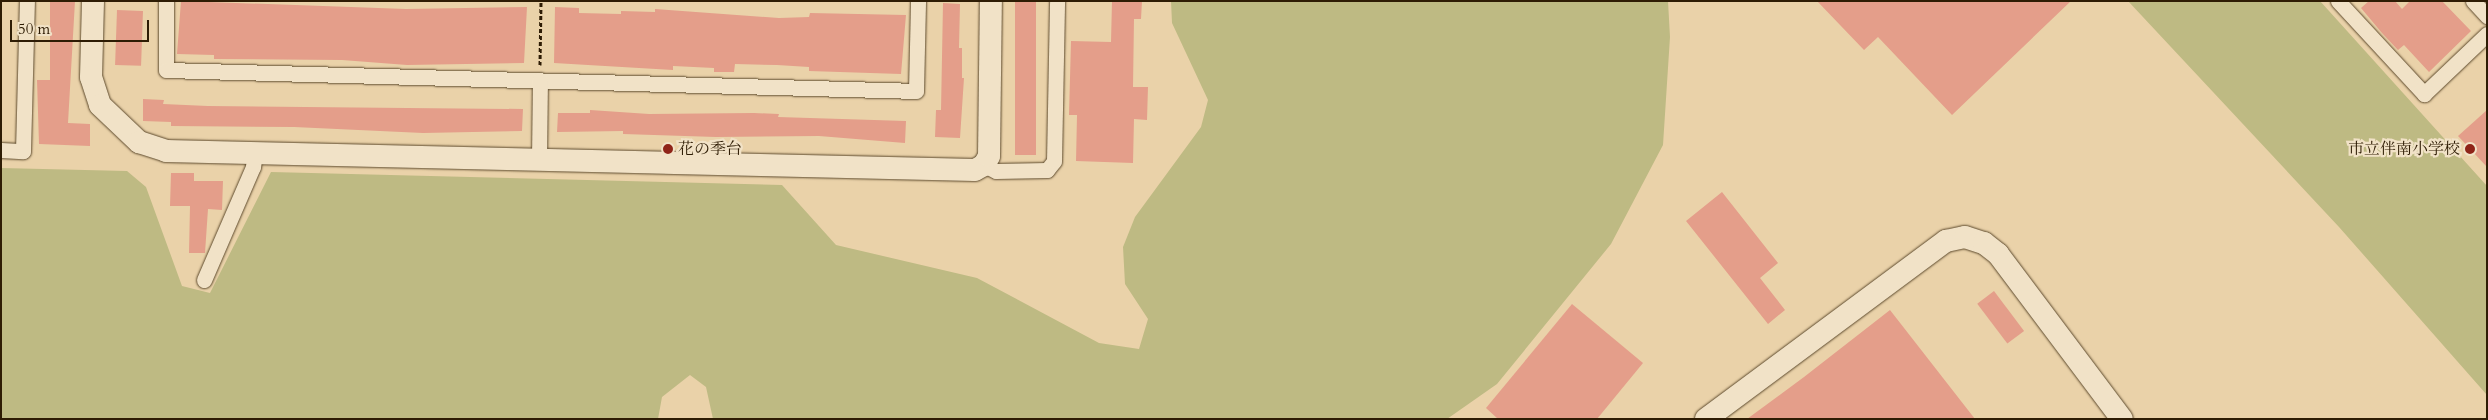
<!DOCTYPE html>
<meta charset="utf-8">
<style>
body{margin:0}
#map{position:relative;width:2488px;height:420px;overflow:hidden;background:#ead2a9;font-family:Cardo,"Noto Serif JP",serif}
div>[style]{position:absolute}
.green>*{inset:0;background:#beba83}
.building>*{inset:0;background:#e49e8a;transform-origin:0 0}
.path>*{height:3px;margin-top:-1.5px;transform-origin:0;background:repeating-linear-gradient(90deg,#2e1c04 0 4px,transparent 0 6.5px)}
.roads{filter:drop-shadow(0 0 1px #5d4a2d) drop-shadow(0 0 1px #5d4a2d)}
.street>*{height:15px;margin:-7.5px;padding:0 7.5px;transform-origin:7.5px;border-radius:7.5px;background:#f1e2c7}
.secondary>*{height:22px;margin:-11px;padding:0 11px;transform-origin:11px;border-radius:11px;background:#f1e2c7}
.dots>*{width:14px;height:14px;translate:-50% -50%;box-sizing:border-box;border:2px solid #f1e2c7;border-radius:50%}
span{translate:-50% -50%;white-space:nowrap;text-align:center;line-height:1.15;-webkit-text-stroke:4.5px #f1e2c7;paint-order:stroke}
.poi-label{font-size:16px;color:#2e1c04}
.left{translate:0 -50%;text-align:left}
.right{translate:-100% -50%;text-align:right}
.frame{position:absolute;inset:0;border:2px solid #2e1c04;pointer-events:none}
.scale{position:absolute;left:10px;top:20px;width:139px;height:22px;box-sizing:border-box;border:2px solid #2e1c04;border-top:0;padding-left:6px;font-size:15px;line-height:18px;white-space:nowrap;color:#2e1c04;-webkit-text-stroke:4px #f1e2c7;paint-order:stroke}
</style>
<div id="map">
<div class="green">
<i style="clip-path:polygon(1171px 1px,1668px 1px,1670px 37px,1663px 145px,1611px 244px,1497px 384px,1447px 419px,713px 419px,706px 387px,690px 375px,662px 397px,658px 419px,1px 419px,1px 168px,127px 171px,146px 187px,182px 286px,210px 293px,271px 172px,782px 185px,836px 245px,977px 278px,1099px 343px,1139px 349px,1148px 319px,1125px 284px,1123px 247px,1135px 217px,1201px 127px,1208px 100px,1172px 23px)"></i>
<i style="clip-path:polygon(2128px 1px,2320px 1px,2487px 186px,2487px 395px,2339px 227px)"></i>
</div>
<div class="building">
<i style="clip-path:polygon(50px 1px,75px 1px,68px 123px,90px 124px,90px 146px,39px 144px,37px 80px,50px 80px)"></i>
<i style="clip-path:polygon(181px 1px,406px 9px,527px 7px,524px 63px,407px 65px,342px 60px,214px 59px,214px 55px,177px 54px)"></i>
<i style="left:1015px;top:1px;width:21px;height:154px"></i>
<i style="clip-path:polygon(1112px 1px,1142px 1px,1141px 19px,1134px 19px,1133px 87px,1148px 87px,1147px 120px,1134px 119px,1133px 163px,1076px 161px,1077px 115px,1069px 115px,1071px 41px,1111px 42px)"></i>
<i style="clip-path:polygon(1817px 1px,2071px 1px,1952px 115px,1878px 37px,1864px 50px)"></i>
<i style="clip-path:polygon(2369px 1px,2395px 1px,2402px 9px,2410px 1px,2442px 1px,2471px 31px,2429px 72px,2404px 45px,2398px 50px,2382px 33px,2361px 8px)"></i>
<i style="clip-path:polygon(943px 3px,960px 4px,959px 48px,962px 48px,962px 78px,964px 78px,960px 138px,935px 137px,936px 110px,941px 110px)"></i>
<i style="clip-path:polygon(555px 7px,579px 8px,579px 13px,621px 14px,621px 11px,655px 12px,655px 9px,779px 18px,809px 17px,810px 13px,906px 15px,901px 74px,809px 71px,809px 67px,777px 65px,735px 64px,734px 72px,714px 72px,714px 68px,673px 66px,673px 70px,554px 63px)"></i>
<i style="left:117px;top:10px;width:26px;height:55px;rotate:2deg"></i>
<i style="clip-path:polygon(143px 99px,164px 100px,163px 104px,208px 106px,523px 109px,522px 131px,423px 133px,294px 127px,171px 126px,171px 122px,143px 121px)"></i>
<i style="clip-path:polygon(590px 110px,649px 114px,754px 113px,779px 114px,778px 117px,906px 121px,905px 143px,819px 136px,716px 137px,623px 134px,623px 131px,557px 132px,558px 113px,590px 113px)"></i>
<i style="clip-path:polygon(2487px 110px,2487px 167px,2458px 136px)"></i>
<i style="clip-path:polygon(171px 173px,194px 173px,194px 181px,223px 181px,222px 210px,208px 209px,205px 253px,189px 253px,190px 206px,170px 206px)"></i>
<i style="clip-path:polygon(1722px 192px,1778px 263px,1760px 278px,1785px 310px,1768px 324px,1686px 221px)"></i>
<i style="left:1994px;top:291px;width:50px;height:21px;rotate:53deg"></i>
<i style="clip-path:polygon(1572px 304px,1643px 363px,1597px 419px,1498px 419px,1486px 408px)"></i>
<i style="clip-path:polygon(1890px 310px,1975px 419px,1747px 419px,1804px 377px)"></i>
</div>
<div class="path">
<i style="left:540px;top:65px;width:64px;rotate:-89.1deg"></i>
</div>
<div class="roads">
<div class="street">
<i style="left:166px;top:1px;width:69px;rotate:90deg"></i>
<i style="left:166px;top:70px;width:750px;rotate:1.6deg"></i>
<i style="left:916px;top:91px;width:90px;rotate:-88.7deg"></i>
<i style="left:2338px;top:1px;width:127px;rotate:47.2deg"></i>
<i style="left:2424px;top:94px;width:87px;rotate:-43.6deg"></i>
<i style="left:2473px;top:1px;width:21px;rotate:47deg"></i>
<i style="left:1px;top:150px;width:22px;rotate:3deg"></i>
<i style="left:23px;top:151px;width:150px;rotate:-88.5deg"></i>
<i style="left:539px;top:159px;width:79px;rotate:-89.3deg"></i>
<i style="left:984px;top:165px;width:13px;rotate:27deg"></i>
<i style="left:996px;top:171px;width:51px;rotate:-1.1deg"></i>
<i style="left:1047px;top:170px;width:11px;rotate:-52deg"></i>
<i style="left:1054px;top:161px;width:160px;rotate:-88.9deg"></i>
<i style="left:204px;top:280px;width:123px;rotate:-66.6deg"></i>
<i style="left:253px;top:167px;width:14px;rotate:-82deg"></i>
</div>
<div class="secondary">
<i style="left:93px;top:1px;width:76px;rotate:91.5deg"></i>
<i style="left:91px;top:77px;width:29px;rotate:72deg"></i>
<i style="left:100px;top:105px;width:54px;rotate:43.5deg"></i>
<i style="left:139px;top:142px;width:28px;rotate:18deg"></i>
<i style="left:166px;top:151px;width:809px;rotate:1.35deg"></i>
<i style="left:975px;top:170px;width:10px;rotate:-29deg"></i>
<i style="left:984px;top:165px;width:10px;rotate:-61deg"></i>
<i style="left:989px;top:156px;width:155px;rotate:-89.3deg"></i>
<i style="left:1706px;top:419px;width:299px;rotate:-36.6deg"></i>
<i style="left:1946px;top:241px;width:19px;rotate:-12deg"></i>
<i style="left:1965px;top:237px;width:20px;rotate:18deg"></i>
<i style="left:1984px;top:243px;width:18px;rotate:38deg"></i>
<i style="left:1998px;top:254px;width:206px;rotate:53.1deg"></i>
</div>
</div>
<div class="dots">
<i style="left:668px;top:149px;background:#8f2418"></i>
<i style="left:2470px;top:149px;background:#8f2418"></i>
</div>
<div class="poi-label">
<span class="left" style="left:678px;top:149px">花の季台</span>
<span class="right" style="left:2460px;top:149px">市立伴南小学校</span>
</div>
<div class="frame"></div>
<div class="scale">50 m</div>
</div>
